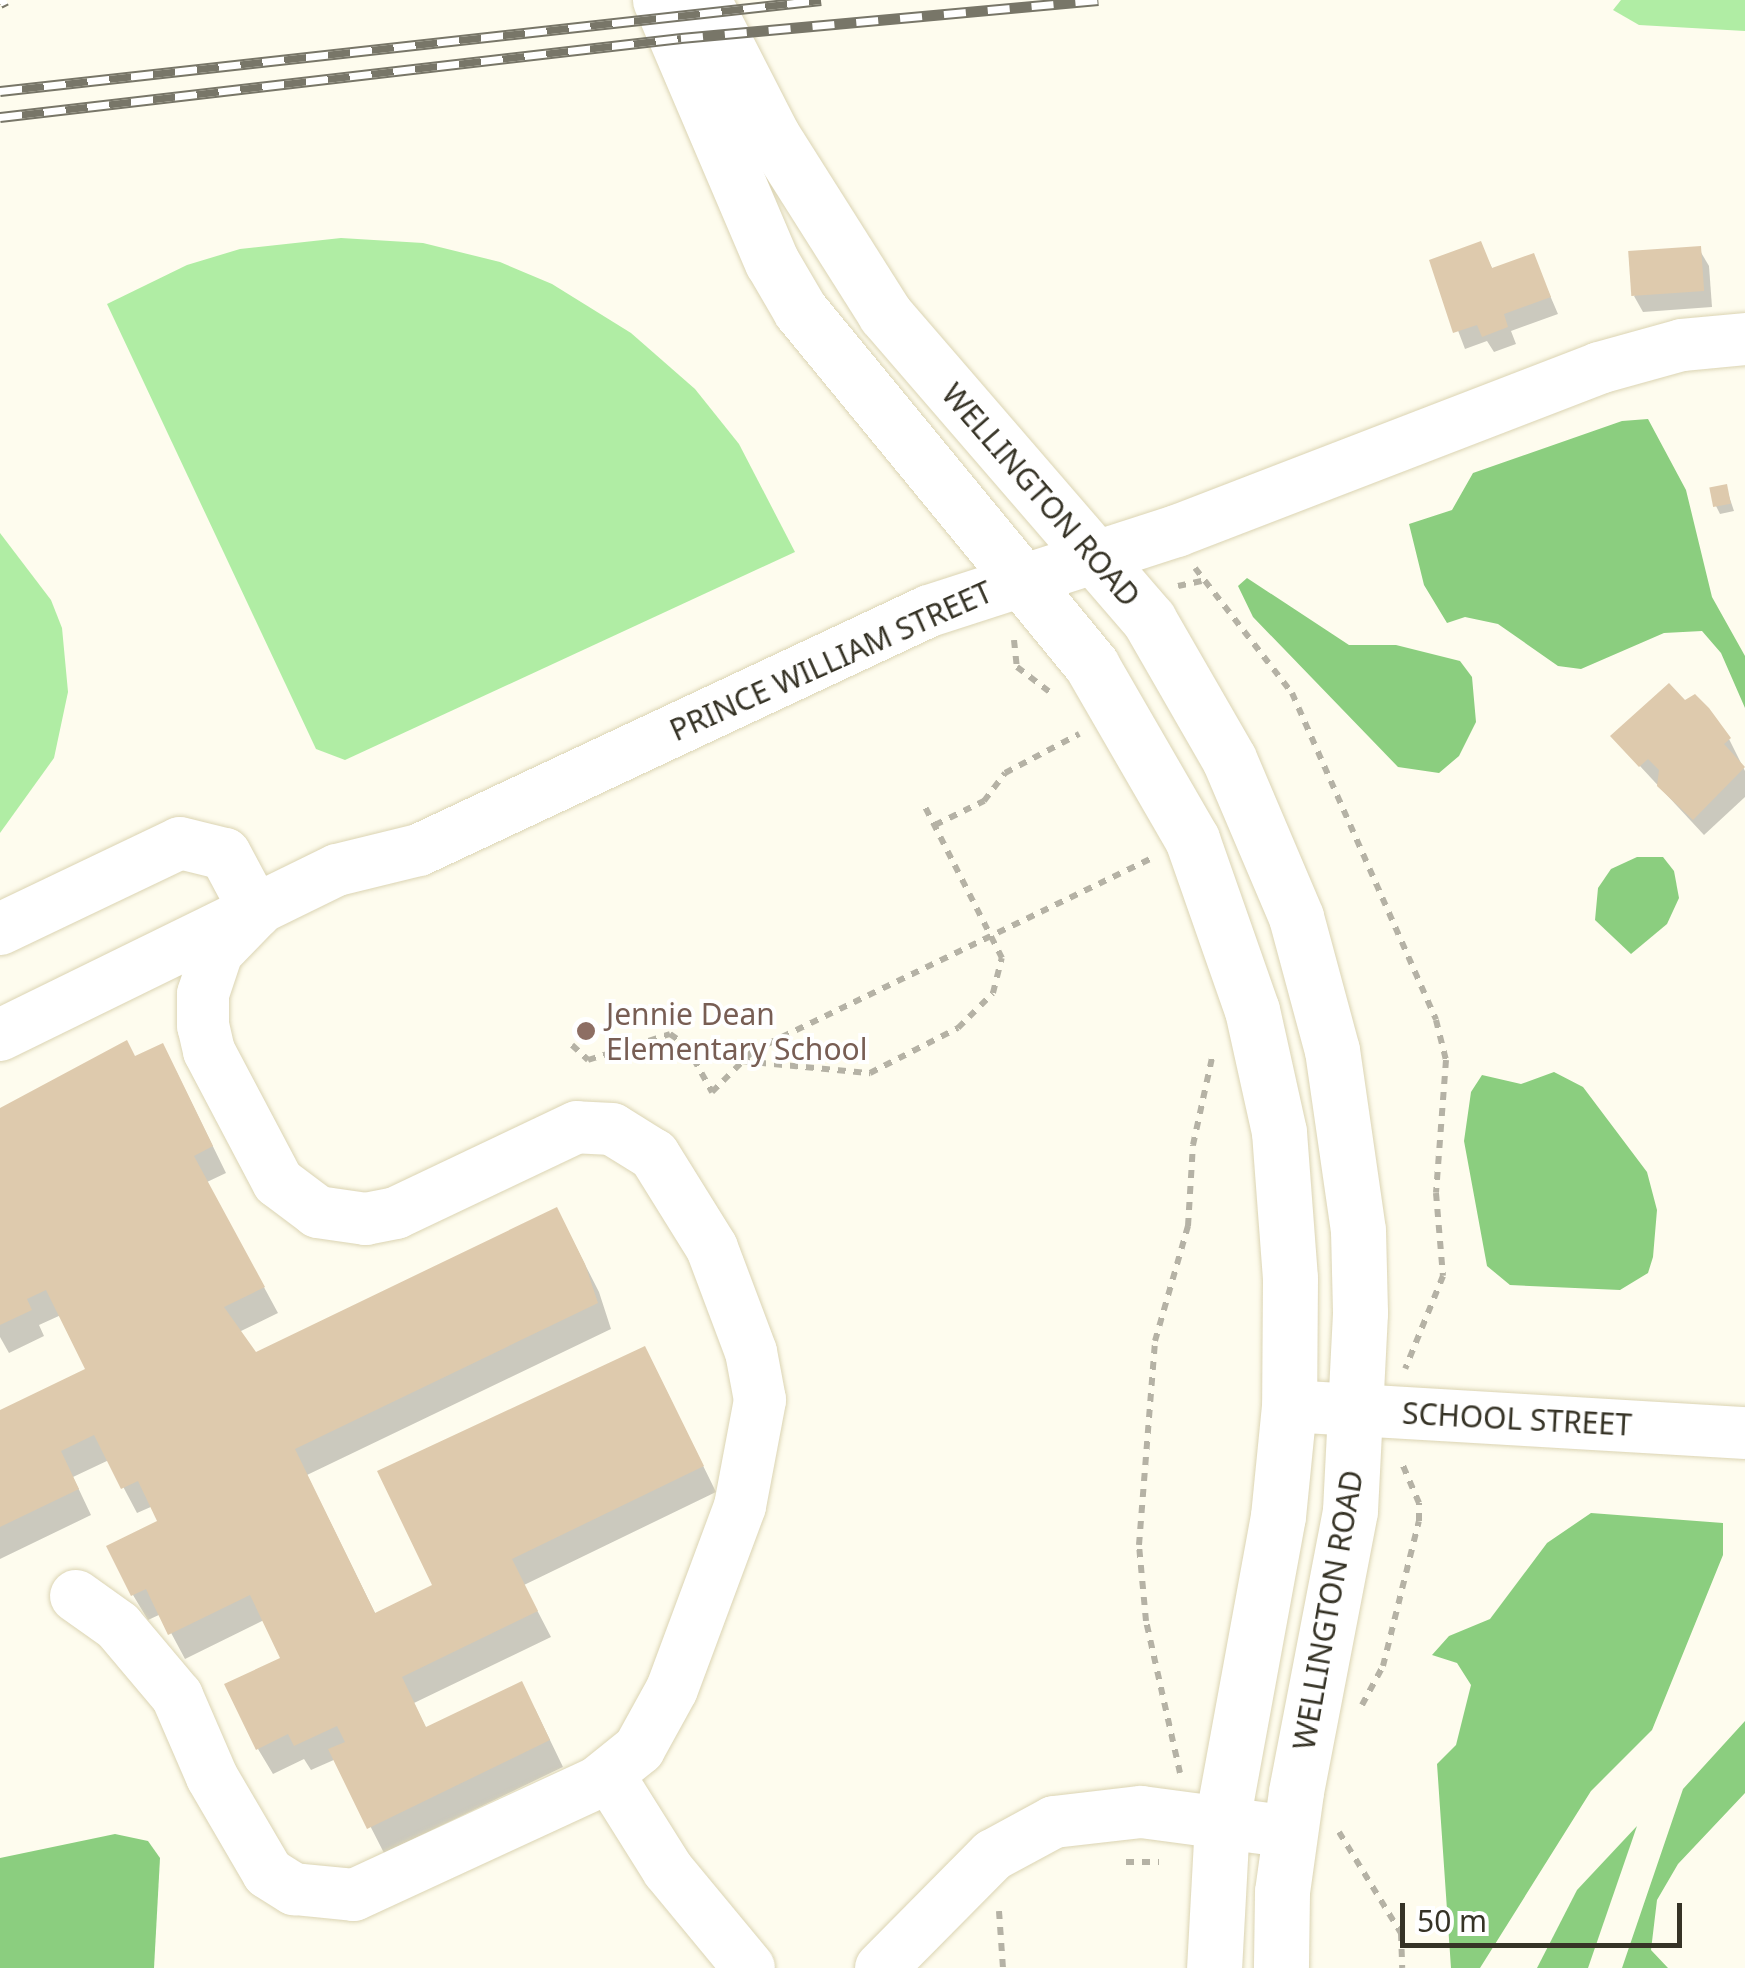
<!DOCTYPE html>
<style>
body{margin:0}
#map{position:relative;width:1745px;height:1968px;overflow:hidden;background:#fefcee;font-family:"Noto Sans",sans-serif}
div>[style]{position:absolute}
.green>*{inset:0;background:#b0eda4}
.forest>*{inset:0;background:#8bce7f}
.shadow>*{inset:0;background:#0003}
.building>*{inset:0;background:#decaad;transform-origin:0 0}
.path>*{height:6px;margin-top:-3px;transform-origin:0;background:repeating-linear-gradient(90deg,#b5b2a5 0 8px,transparent 0 16px)}
.roads{filter:drop-shadow(0 0 2px #dbd4b3) drop-shadow(0 0 2px #dbd4b3)}
.minor>*{height:52px;margin:-26px;padding:0 26px;transform-origin:26px;border-radius:26px;background:#fff}
.major>*{height:55px;margin:-27.5px;padding:0 27.5px;transform-origin:27.5px;border-radius:27.5px;background:#fff}
.rail>*{height:11px;margin-top:-5.5px;transform-origin:0;background:repeating-linear-gradient(90deg,#fff 0 22px,#787668 0 44px);box-sizing:border-box;border-block:2px solid #787668}
.dots>*{width:28px;height:28px;translate:-50% -50%;box-sizing:border-box;border:5px solid #fff;border-radius:50%}
span{translate:-50% -50%;white-space:nowrap;text-align:center;line-height:1.15;-webkit-text-stroke:8px #fff;paint-order:stroke}
.street-label{font-size:30px;color:#363326}
.education-label{font-size:30px;color:#785e54}
.left{translate:0 -50%;text-align:left}
.scale{position:absolute;left:1400px;top:1903px;width:282px;height:45px;box-sizing:border-box;border:5px solid #363326;border-top:0;padding-left:12px;font-size:30px;line-height:35px;white-space:nowrap;color:#363326;-webkit-text-stroke:8px #fff;paint-order:stroke}
</style>
<div id="map">
<div class="green">
<i style="clip-path:polygon(1621px 0,1745px 0,1745px 31px,1639px 25px,1613px 10px)"></i>
<i style="clip-path:polygon(341px 238px,423px 243px,500px 262px,552px 284px,631px 333px,695px 389px,739px 444px,795px 552px,345px 760px,316px 749px,107px 304px,187px 265px,240px 249px)"></i>
<i style="clip-path:polygon(0 533px,51px 600px,62px 628px,68px 692px,54px 758px,0 833px)"></i>
</div>
<div class="forest">
<i style="clip-path:polygon(1648px 419px,1686px 490px,1712px 597px,1745px 656px,1745px 708px,1721px 653px,1702px 631px,1664px 633px,1581px 669px,1558px 666px,1498px 624px,1465px 617px,1447px 623px,1424px 585px,1409px 524px,1452px 510px,1473px 473px,1622px 421px)"></i>
<i style="clip-path:polygon(1247px 578px,1349px 645px,1396px 645px,1460px 661px,1472px 677px,1476px 722px,1459px 756px,1439px 773px,1398px 767px,1253px 617px,1238px 586px)"></i>
<i style="clip-path:polygon(1637px 857px,1663px 857px,1674px 871px,1679px 898px,1667px 924px,1631px 954px,1595px 920px,1598px 888px,1611px 869px)"></i>
<i style="clip-path:polygon(1554px 1072px,1583px 1087px,1647px 1172px,1657px 1210px,1653px 1257px,1648px 1273px,1620px 1290px,1510px 1285px,1487px 1266px,1464px 1141px,1471px 1092px,1482px 1075px,1521px 1084px)"></i>
<i style="clip-path:polygon(1591px 1513px,1723px 1523px,1723px 1555px,1652px 1730px,1591px 1791px,1480px 1968px,1451px 1968px,1437px 1764px,1456px 1745px,1471px 1685px,1457px 1663px,1432px 1655px,1449px 1636px,1490px 1619px,1547px 1543px)"></i>
<i style="clip-path:polygon(1745px 1721px,1745px 1793px,1678px 1864px,1657px 1900px,1651px 1950px,1668px 1968px,1622px 1968px,1683px 1789px)"></i>
<i style="clip-path:polygon(1637px 1826px,1588px 1968px,1537px 1968px,1577px 1890px)"></i>
<i style="clip-path:polygon(115px 1834px,148px 1841px,160px 1858px,154px 1968px,0 1968px,0 1858px)"></i>
</div>
<div class="shadow">
<i style="clip-path:polygon(1480px 244px,1493px 270px,1533px 256px,1558px 314px,1511px 331px,1516px 344px,1494px 352px,1487px 341px,1465px 349px,1432px 262px)"></i>
<i style="clip-path:polygon(1699px 249px,1709px 266px,1712px 307px,1643px 312px,1634px 296px)"></i>
<i style="clip-path:polygon(1726px 487px,1734px 511px,1720px 514px,1716px 506px)"></i>
<i style="clip-path:polygon(1613px 737px,1729px 739px,1745px 771px,1745px 797px,1704px 835px)"></i>
<i style="clip-path:polygon(135px 1058px,176px 1071px,226px 1173px,207px 1182px,278px 1313px,239px 1332px,255px 1355px,570px 1235px,599px 1292px,611px 1329px,307px 1475px,376px 1615px,436px 1586px,658px 1374px,716px 1492px,524px 1585px,551px 1637px,414px 1703px,427px 1730px,535px 1709px,563px 1767px,384px 1853px,336px 1759px,311px 1770px,304px 1759px,273px 1774px,258px 1749px,283px 1659px,264px 1620px,185px 1659px,161px 1614px,148px 1620px,133px 1595px,161px 1522px,153px 1506px,137px 1513px,109px 1460px,73px 1477px,91px 1515px,0 1559px,0 1413px,88px 1370px,61px 1315px,39px 1325px,44px 1336px,9px 1353px,0 1337px,0 1111px)"></i>
</div>
<div class="building">
<i style="clip-path:polygon(1481px 241px,1492px 268px,1534px 253px,1551px 297px,1504px 314px,1508px 327px,1482px 337px,1477px 325px,1453px 333px,1429px 260px)"></i>
<i style="left:1701px;top:246px;width:45px;height:73px;rotate:86deg"></i>
<i style="left:1727px;top:484px;width:20px;height:18px;rotate:79deg"></i>
<i style="clip-path:polygon(1669px 683px,1685px 700px,1695px 694px,1709px 708px,1731px 738px,1724px 744px,1745px 767px,1693px 820px,1657px 786px,1659px 770px,1648px 759px,1639px 767px,1610px 736px)"></i>
<i style="clip-path:polygon(127px 1040px,135px 1056px,163px 1043px,213px 1146px,194px 1156px,265px 1287px,224px 1307px,256px 1352px,557px 1207px,585px 1264px,598px 1303px,295px 1449px,375px 1613px,432px 1585px,377px 1471px,645px 1346px,704px 1466px,512px 1559px,538px 1611px,402px 1677px,426px 1727px,522px 1681px,550px 1740px,367px 1829px,328px 1749px,345px 1742px,337px 1726px,294px 1746px,288px 1734px,256px 1750px,224px 1684px,280px 1658px,250px 1595px,168px 1635px,146px 1589px,131px 1596px,106px 1546px,157px 1521px,138px 1481px,121px 1489px,94px 1435px,61px 1451px,79px 1489px,0 1527px,0 1410px,85px 1369px,46px 1290px,27px 1299px,32px 1310px,0 1325px,0 1108px)"></i>
</div>
<div class="path">
<i style="left:1195px;top:568px;width:158px;rotate:52.2deg"></i>
<i style="left:1292px;top:693px;width:357px;rotate:66.2deg"></i>
<i style="left:1436px;top:1020px;width:41px;rotate:76deg"></i>
<i style="left:1446px;top:1060px;width:133px;rotate:94.3deg"></i>
<i style="left:1436px;top:1193px;width:83px;rotate:85.2deg"></i>
<i style="left:1443px;top:1276px;width:100px;rotate:112.2deg"></i>
<i style="left:1178px;top:586px;width:24px;rotate:-12deg"></i>
<i style="left:1014px;top:640px;width:27px;rotate:84deg"></i>
<i style="left:1017px;top:667px;width:43px;rotate:37.4deg"></i>
<i style="left:935px;top:825px;width:55px;rotate:-26.1deg"></i>
<i style="left:984px;top:801px;width:35px;rotate:-53deg"></i>
<i style="left:1005px;top:773px;width:84px;rotate:-27.8deg"></i>
<i style="left:572px;top:1045px;width:22px;rotate:43deg"></i>
<i style="left:588px;top:1060px;width:86px;rotate:-17.6deg"></i>
<i style="left:670px;top:1034px;width:19px;rotate:35deg"></i>
<i style="left:686px;top:1045px;width:54px;rotate:61deg"></i>
<i style="left:712px;top:1092px;width:58px;rotate:-45deg"></i>
<i style="left:753px;top:1051px;width:445px;rotate:-25.8deg"></i>
<i style="left:742px;top:1061px;width:129px;rotate:5.4deg"></i>
<i style="left:870px;top:1073px;width:99px;rotate:-27.1deg"></i>
<i style="left:958px;top:1028px;width:49px;rotate:-45deg"></i>
<i style="left:993px;top:993px;width:36px;rotate:-76deg"></i>
<i style="left:1002px;top:958px;width:174px;rotate:-117deg"></i>
<i style="left:1362px;top:1705px;width:44px;rotate:-61.7deg"></i>
<i style="left:1383px;top:1666px;width:149px;rotate:-76.1deg"></i>
<i style="left:1419px;top:1521px;width:18px;rotate:-90deg"></i>
<i style="left:1419px;top:1503px;width:46px;rotate:-113.2deg"></i>
<i style="left:1180px;top:1773px;width:156px;rotate:-102.6deg"></i>
<i style="left:1146px;top:1621px;width:76px;rotate:-95.3deg"></i>
<i style="left:1139px;top:1545px;width:205px;rotate:-85.5deg"></i>
<i style="left:1155px;top:1341px;width:120px;rotate:-74deg"></i>
<i style="left:1188px;top:1226px;width:81px;rotate:-86.5deg"></i>
<i style="left:1193px;top:1145px;width:94px;rotate:-77.7deg"></i>
<i style="left:1339px;top:1832px;width:119px;rotate:58.5deg"></i>
<i style="left:1401px;top:1933px;width:35px;rotate:88deg"></i>
<i style="left:1126px;top:1862px;width:33px"></i>
<i style="left:999px;top:1911px;width:57px;rotate:86deg"></i>
</div>
<div class="roads">
<div class="minor">
<i style="left:0;top:929px;width:199px;rotate:-25.5deg"></i>
<i style="left:180px;top:843px;width:46px;rotate:13.7deg"></i>
<i style="left:225px;top:854px;width:66px;rotate:61.9deg"></i>
<i style="left:0;top:1035px;width:375px;rotate:-26.1deg"></i>
<i style="left:337px;top:870px;width:84px;rotate:-13.7deg"></i>
<i style="left:419px;top:850px;width:563px;rotate:-25.11deg"></i>
<i style="left:929px;top:611px;width:261px;rotate:-17.9deg"></i>
<i style="left:1177px;top:531px;width:452px;rotate:-21.1deg"></i>
<i style="left:1599px;top:368px;width:86px;rotate:-15.5deg"></i>
<i style="left:1682px;top:345px;width:63px;rotate:-5.4deg"></i>
<i style="left:1289px;top:1406px;width:457px;rotate:3.4deg"></i>
<i style="left:76px;top:1596px;width:52px;rotate:35.5deg"></i>
<i style="left:118px;top:1626px;width:92px;rotate:49.9deg"></i>
<i style="left:177px;top:1696px;width:88px;rotate:66.6deg"></i>
<i style="left:212px;top:1777px;width:111px;rotate:59.7deg"></i>
<i style="left:268px;top:1873px;width:31px;rotate:32deg"></i>
<i style="left:294px;top:1889px;width:60px;rotate:5.7deg"></i>
<i style="left:354px;top:1895px;width:269px;rotate:-24.8deg"></i>
<i style="left:598px;top:1782px;width:53px;rotate:-38.8deg"></i>
<i style="left:639px;top:1749px;width:68px;rotate:-61.2deg"></i>
<i style="left:672px;top:1689px;width:195px;rotate:-69.6deg"></i>
<i style="left:740px;top:1506px;width:108px;rotate:-79.3deg"></i>
<i style="left:760px;top:1400px;width:49px;rotate:-100.6deg"></i>
<i style="left:751px;top:1352px;width:111px;rotate:-110.6deg"></i>
<i style="left:712px;top:1248px;width:110px;rotate:-121.9deg"></i>
<i style="left:654px;top:1155px;width:49px;rotate:-148.2deg"></i>
<i style="left:612px;top:1129px;width:35px;rotate:-177deg"></i>
<i style="left:577px;top:1127px;width:200px;rotate:154.6deg"></i>
<i style="left:396px;top:1213px;width:31px;rotate:169deg"></i>
<i style="left:366px;top:1219px;width:49px;rotate:-171.7deg"></i>
<i style="left:318px;top:1212px;width:50px;rotate:-143.1deg"></i>
<i style="left:278px;top:1182px;width:148px;rotate:-117.8deg"></i>
<i style="left:209px;top:1051px;width:26px;rotate:-103deg"></i>
<i style="left:203px;top:1026px;width:32px;rotate:-90deg"></i>
<i style="left:203px;top:994px;width:44px;rotate:-71.6deg"></i>
<i style="left:217px;top:952px;width:56px;rotate:-45.7deg"></i>
<i style="left:609px;top:1776px;width:111px;rotate:57.9deg"></i>
<i style="left:668px;top:1870px;width:127px;rotate:50.4deg"></i>
<i style="left:881px;top:1968px;width:159px;rotate:-45.3deg"></i>
<i style="left:993px;top:1855px;width:69px;rotate:-28.4deg"></i>
<i style="left:1054px;top:1822px;width:88px;rotate:-6.6deg"></i>
<i style="left:1141px;top:1812px;width:150px;rotate:7.6deg"></i>
</div>
<div class="major">
<i style="left:660px;top:0;width:285px;rotate:66.9deg"></i>
<i style="left:772px;top:262px;width:56px;rotate:59.7deg"></i>
<i style="left:800px;top:310px;width:460px;rotate:50.6deg"></i>
<i style="left:1092px;top:666px;width:200px;rotate:60deg"></i>
<i style="left:1192px;top:839px;width:181px;rotate:70.7deg"></i>
<i style="left:1252px;top:1010px;width:125px;rotate:77.5deg"></i>
<i style="left:1279px;top:1132px;width:146px;rotate:85.7deg"></i>
<i style="left:1290px;top:1278px;width:128px;rotate:90.4deg"></i>
<i style="left:1289px;top:1406px;width:111px;rotate:95.7deg"></i>
<i style="left:1278px;top:1516px;width:311px;rotate:100.4deg"></i>
<i style="left:1222px;top:1822px;width:146px;rotate:93.1deg"></i>
<i style="left:703px;top:0;width:152px;rotate:62.9deg"></i>
<i style="left:772px;top:135px;width:212px;rotate:57.7deg"></i>
<i style="left:885px;top:314px;width:404px;rotate:49.2deg"></i>
<i style="left:1149px;top:620px;width:160px;rotate:60.1deg"></i>
<i style="left:1229px;top:759px;width:172px;rotate:67deg"></i>
<i style="left:1296px;top:917px;width:138px;rotate:74.9deg"></i>
<i style="left:1332px;top:1050px;width:182px;rotate:81.8deg"></i>
<i style="left:1358px;top:1230px;width:83px;rotate:88.6deg"></i>
<i style="left:1360px;top:1313px;width:198px;rotate:92.9deg"></i>
<i style="left:1350px;top:1511px;width:286px;rotate:100.9deg"></i>
<i style="left:1296px;top:1792px;width:101px;rotate:98deg"></i>
<i style="left:1282px;top:1892px;width:76px;rotate:90.8deg"></i>
</div>
</div>
<div class="rail">
<i style="left:0;top:3px;width:7px;rotate:-27deg"></i>
<i style="left:0;top:91px;width:826px;rotate:-6.32deg"></i>
<i style="left:0;top:117px;width:686px;rotate:-6.62deg"></i>
<i style="left:681px;top:38px;width:419px;rotate:-5.2deg"></i>
</div>
<div class="dots">
<i style="left:586px;top:1031px;background:#8d6e63"></i>
</div>
<div class="street-label">
<span style="left:1041px;top:495px;rotate:49deg">WELLINGTON ROAD</span>
<span style="left:831px;top:661px;rotate:-24deg">PRINCE WILLIAM STREET</span>
<span style="left:1517px;top:1419px;rotate:3deg">SCHOOL STREET</span>
<span style="left:1328px;top:1610px;rotate:-80deg">WELLINGTON ROAD</span>
</div>
<div class="education-label">
<span class="left" style="left:606px;top:1031px">Jennie Dean<br>Elementary School</span>
</div>
<div class="scale">50 m</div>
</div>
